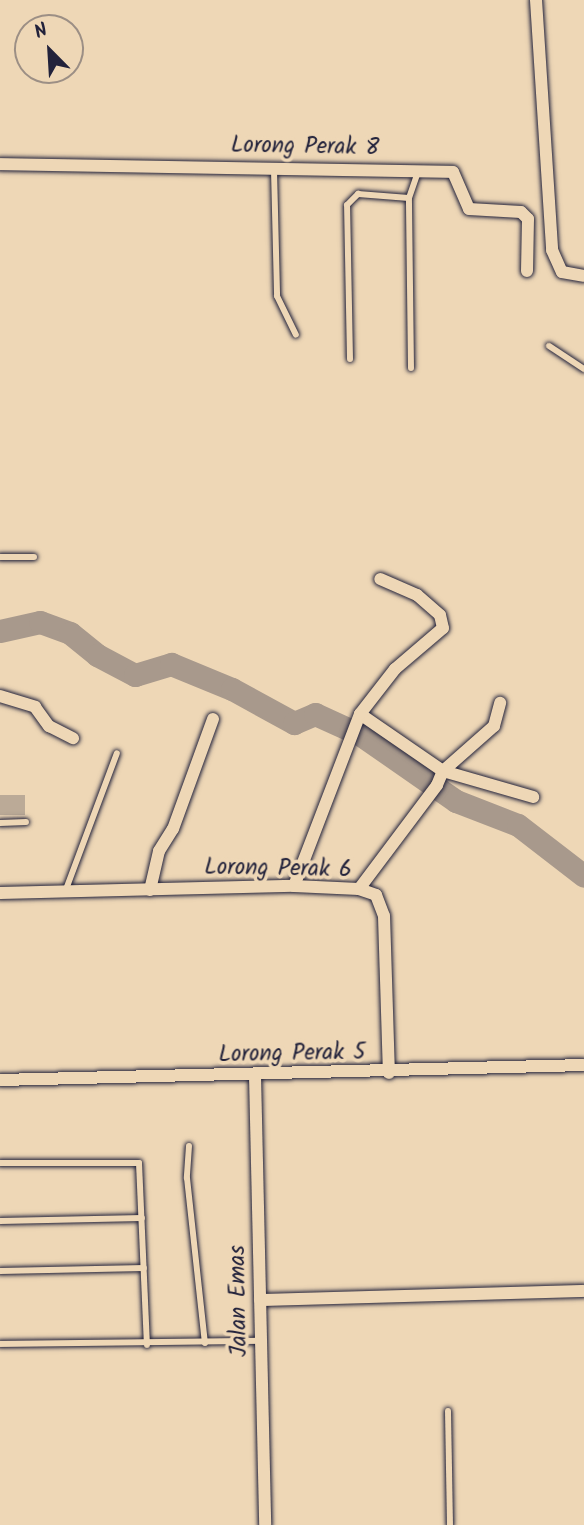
<!DOCTYPE html>
<style>
body{margin:0}
#map{position:relative;width:584px;height:1525px;overflow:hidden;background:#eed7b6;font-family:Kalam,sans-serif}
div>[style]{position:absolute}
.river>*{height:23px;margin:-11.5px;padding:0 11.5px;transform-origin:11.5px;border-radius:11.5px;background:#a8998c}
.building>*{inset:0;background:#bbaa97;transform-origin:0 0}
.roads{filter:drop-shadow(0 0 2px #22223b) drop-shadow(0 0 2px #22223b)}
.service>*{height:6px;margin:-3px;padding:0 3px;transform-origin:3px;border-radius:3px;background:#eed7b6}
.minor>*{height:12px;margin:-6px;padding:0 6px;transform-origin:6px;border-radius:6px;background:#eed7b6}
span{translate:-50% -50%;white-space:nowrap;text-align:center;line-height:1.15;-webkit-text-stroke:7px #eed7b6;paint-order:stroke}
.street-label{font-size:23px;color:#22223b}
.north{position:absolute;left:14px;top:14px;width:70px;height:70px;box-sizing:border-box;background:#eed7b6;border:2px solid #9c8f85;border-radius:50%;rotate:336deg;font-size:19px;font-weight:700;line-height:28px;text-align:center;color:#22223b}
.north::after{content:'';display:block;margin:auto;width:24px;height:32px;background:#22223b;clip-path:polygon(50% 0,100% 100%,50% 72%,0 100%)}
</style>
<div id="map">
<div class="river">
<i style="left:0;top:631px;width:41px;rotate:-12.7deg"></i>
<i style="left:40px;top:622px;width:32px;rotate:20deg"></i>
<i style="left:70px;top:633px;width:35px;rotate:39deg"></i>
<i style="left:97px;top:655px;width:43px;rotate:27.8deg"></i>
<i style="left:135px;top:675px;width:38px;rotate:-17deg"></i>
<i style="left:171px;top:664px;width:66px;rotate:22.3deg"></i>
<i style="left:232px;top:689px;width:71px;rotate:28.7deg"></i>
<i style="left:294px;top:723px;width:23px;rotate:-23deg"></i>
<i style="left:315px;top:714px;width:51px;rotate:24.5deg"></i>
<i style="left:361px;top:735px;width:116px;rotate:34.8deg"></i>
<i style="left:456px;top:801px;width:66px;rotate:21.2deg"></i>
<i style="left:518px;top:825px;width:83px;rotate:37.7deg"></i>
</div>
<div class="building">
<i style="left:25px;top:795px;width:20px;height:25px;rotate:90deg"></i>
</div>
<div class="roads">
<div class="service">
<i style="left:274px;top:170px;width:126px;rotate:88.6deg"></i>
<i style="left:277px;top:296px;width:43px;rotate:64deg"></i>
<i style="left:549px;top:346px;width:42px;rotate:33.3deg"></i>
<i style="left:350px;top:359px;width:154px;rotate:-91.1deg"></i>
<i style="left:347px;top:205px;width:16px;rotate:-45deg"></i>
<i style="left:358px;top:194px;width:51px;rotate:4.5deg"></i>
<i style="left:411px;top:368px;width:170px;rotate:-90.7deg"></i>
<i style="left:409px;top:198px;width:28px;rotate:-71deg"></i>
<i style="left:0;top:557px;width:34px"></i>
<i style="left:0;top:823px;width:26px;rotate:-2deg"></i>
<i style="left:65px;top:892px;width:148px;rotate:-69.5deg"></i>
<i style="left:189px;top:1146px;width:32px;rotate:94deg"></i>
<i style="left:187px;top:1178px;width:166px;rotate:83.8deg"></i>
<i style="left:0;top:1163px;width:139px"></i>
<i style="left:139px;top:1163px;width:182px;rotate:87.5deg"></i>
<i style="left:0;top:1221px;width:142px;rotate:-1.2deg"></i>
<i style="left:0;top:1271px;width:144px;rotate:-1.2deg"></i>
<i style="left:0;top:1344px;width:261px;rotate:-0.7deg"></i>
<i style="left:448px;top:1411px;width:114px;rotate:89deg"></i>
</div>
<div class="minor">
<i style="left:536px;top:0;width:251px;rotate:86.3deg"></i>
<i style="left:552px;top:250px;width:24px;rotate:66deg"></i>
<i style="left:562px;top:272px;width:22px;rotate:10deg"></i>
<i style="left:0;top:164px;width:453px;rotate:1deg"></i>
<i style="left:453px;top:172px;width:40px;rotate:66.6deg"></i>
<i style="left:469px;top:209px;width:52px;rotate:3.3deg"></i>
<i style="left:521px;top:212px;width:10px;rotate:45deg"></i>
<i style="left:528px;top:219px;width:52px;rotate:91.1deg"></i>
<i style="left:0;top:696px;width:37px;rotate:17deg"></i>
<i style="left:35px;top:707px;width:24px;rotate:54deg"></i>
<i style="left:49px;top:726px;width:27px;rotate:27deg"></i>
<i style="left:360px;top:714px;width:101px;rotate:34.5deg"></i>
<i style="left:443px;top:771px;width:94px;rotate:16.1deg"></i>
<i style="left:294px;top:886px;width:184px;rotate:-69deg"></i>
<i style="left:360px;top:714px;width:57px;rotate:-52.1deg"></i>
<i style="left:395px;top:669px;width:63px;rotate:-40.5deg"></i>
<i style="left:443px;top:628px;width:13px;rotate:-103deg"></i>
<i style="left:440px;top:615px;width:30px;rotate:-139deg"></i>
<i style="left:417px;top:595px;width:40px;rotate:-156.6deg"></i>
<i style="left:359px;top:889px;width:130px;rotate:-53.1deg"></i>
<i style="left:437px;top:785px;width:15px;rotate:-67deg"></i>
<i style="left:443px;top:771px;width:68px;rotate:-41.4deg"></i>
<i style="left:494px;top:726px;width:24px;rotate:-75deg"></i>
<i style="left:150px;top:890px;width:40px;rotate:-77deg"></i>
<i style="left:159px;top:851px;width:26px;rotate:-58deg"></i>
<i style="left:173px;top:829px;width:117px;rotate:-70deg"></i>
<i style="left:0;top:893px;width:294px;rotate:-1.4deg"></i>
<i style="left:294px;top:886px;width:65px;rotate:2.6deg"></i>
<i style="left:359px;top:889px;width:18px;rotate:19deg"></i>
<i style="left:376px;top:895px;width:22px;rotate:69deg"></i>
<i style="left:384px;top:916px;width:157px;rotate:88.2deg"></i>
<i style="left:255px;top:1075px;width:450px;rotate:88.7deg"></i>
<i style="left:0;top:1080px;width:584px;rotate:-1.47deg"></i>
<i style="left:260px;top:1300px;width:324px;rotate:-1.6deg"></i>
</div>
</div>
<div class="street-label">
<span style="left:305px;top:147px;rotate:1deg">Lorong Perak 8</span>
<span style="left:278px;top:869px;rotate:1deg">Lorong Perak 6</span>
<span style="left:292px;top:1054px;rotate:-1deg">Lorong Perak 5</span>
<span style="left:239px;top:1301px;rotate:-91deg">Jalan Emas</span>
</div>
<div class="north">N</div>
</div>
